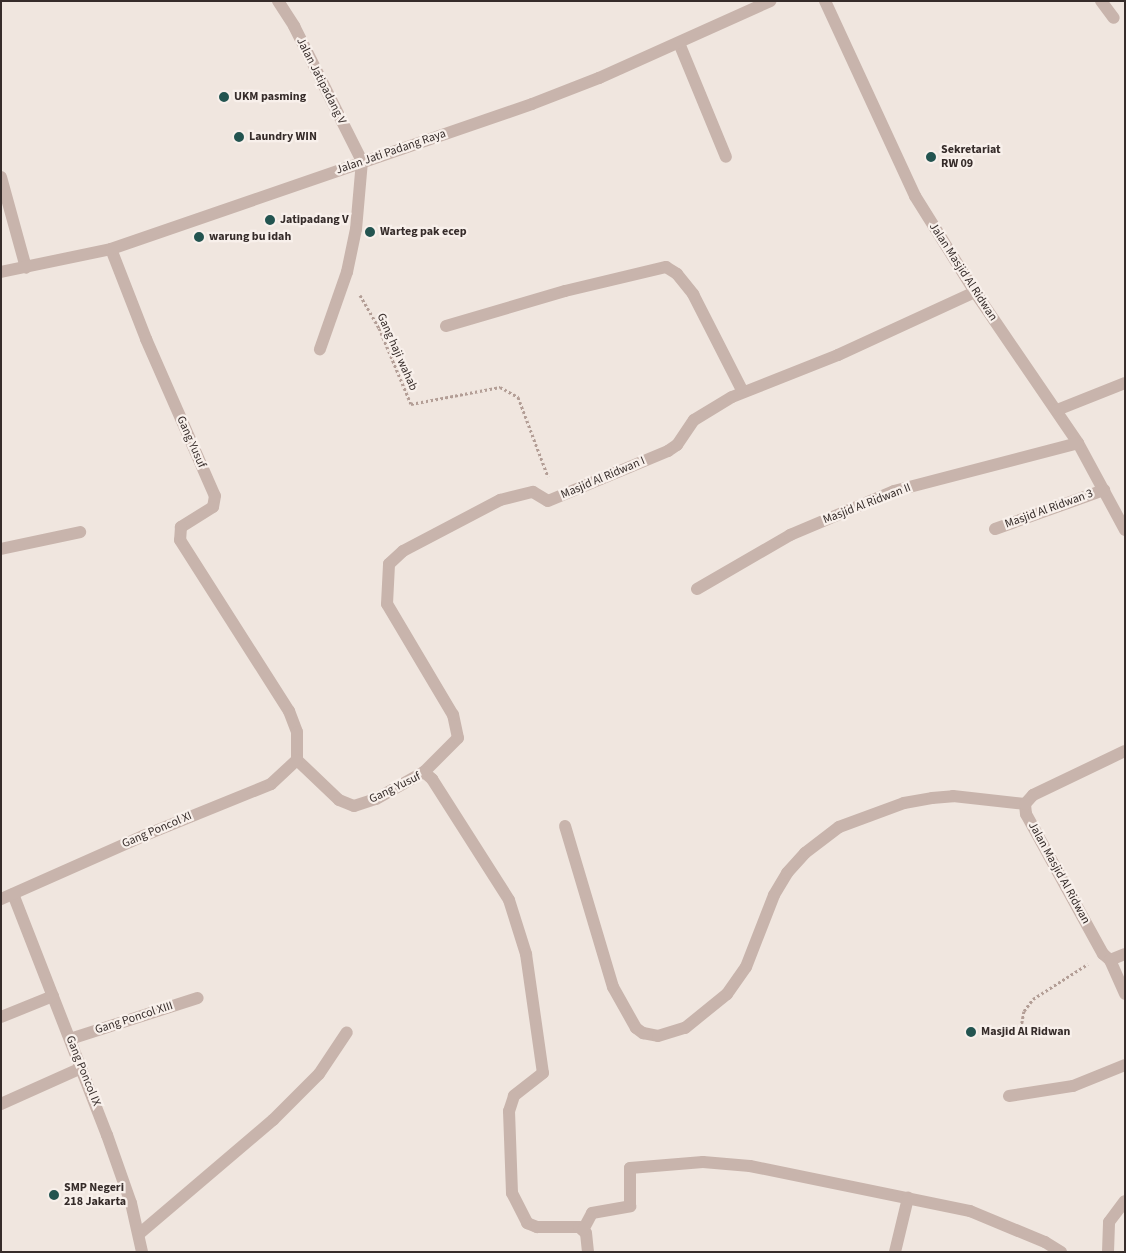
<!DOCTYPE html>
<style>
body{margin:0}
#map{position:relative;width:1126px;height:1253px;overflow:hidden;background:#f0e6df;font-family:"Source Sans 3",sans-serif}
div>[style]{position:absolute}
.path>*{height:3px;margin-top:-1.5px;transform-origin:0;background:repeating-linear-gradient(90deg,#b39e96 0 2.5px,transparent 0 5px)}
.service>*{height:12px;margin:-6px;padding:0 6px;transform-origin:6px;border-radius:6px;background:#c8b4ac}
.minor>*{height:12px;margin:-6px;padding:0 6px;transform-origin:6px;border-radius:6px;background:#c8b4ac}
.tertiary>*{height:12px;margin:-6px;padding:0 6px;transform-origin:6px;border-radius:6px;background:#c8b4ac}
.dots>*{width:14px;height:14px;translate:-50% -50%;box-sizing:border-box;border:2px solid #f8f0eb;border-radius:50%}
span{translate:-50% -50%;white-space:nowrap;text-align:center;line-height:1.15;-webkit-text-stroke:4.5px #f8f0eb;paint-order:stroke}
.street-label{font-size:12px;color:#362c2a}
.poi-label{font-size:12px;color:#362c2a;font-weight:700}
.left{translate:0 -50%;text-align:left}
.frame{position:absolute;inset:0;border:2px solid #362c2a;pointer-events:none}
</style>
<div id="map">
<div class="path">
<i style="left:360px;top:295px;width:38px;rotate:60deg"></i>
<i style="left:379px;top:328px;width:82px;rotate:67.2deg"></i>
<i style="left:411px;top:404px;width:91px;rotate:-10.8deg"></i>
<i style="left:500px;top:387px;width:21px;rotate:29deg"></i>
<i style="left:518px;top:397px;width:85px;rotate:69.4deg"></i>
<i style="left:1020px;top:1033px;width:22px;rotate:-80deg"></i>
<i style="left:1024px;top:1011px;width:15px;rotate:-53deg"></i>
<i style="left:1033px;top:999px;width:65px;rotate:-32.5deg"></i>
</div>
<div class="service">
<i style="left:139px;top:1234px;width:176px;rotate:-40.4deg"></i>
<i style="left:273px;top:1120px;width:65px;rotate:-45deg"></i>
<i style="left:319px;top:1074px;width:50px;rotate:-56.3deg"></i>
</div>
<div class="minor">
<i style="left:278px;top:1px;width:30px;rotate:57deg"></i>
<i style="left:294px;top:26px;width:151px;rotate:63.3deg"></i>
<i style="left:362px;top:161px;width:68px;rotate:95deg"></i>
<i style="left:356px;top:229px;width:44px;rotate:101.8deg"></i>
<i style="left:347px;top:272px;width:82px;rotate:109.3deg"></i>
<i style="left:825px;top:1px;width:215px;rotate:65.2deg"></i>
<i style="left:915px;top:196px;width:113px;rotate:58deg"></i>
<i style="left:975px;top:292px;width:183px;rotate:55.7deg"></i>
<i style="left:1078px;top:443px;width:99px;rotate:61.6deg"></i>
<i style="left:1101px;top:1px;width:21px;rotate:53deg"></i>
<i style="left:679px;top:43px;width:123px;rotate:67.6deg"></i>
<i style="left:1px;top:177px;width:94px;rotate:74.6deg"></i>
<i style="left:111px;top:249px;width:97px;rotate:68.7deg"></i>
<i style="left:146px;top:339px;width:171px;rotate:66.3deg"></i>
<i style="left:215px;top:496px;width:11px;rotate:100deg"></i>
<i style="left:213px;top:507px;width:38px;rotate:148deg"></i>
<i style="left:181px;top:527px;width:13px;rotate:94deg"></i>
<i style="left:180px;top:540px;width:203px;rotate:57.5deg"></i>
<i style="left:289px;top:711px;width:22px;rotate:69deg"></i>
<i style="left:297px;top:732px;width:28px;rotate:90deg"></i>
<i style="left:297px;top:760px;width:58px;rotate:43.6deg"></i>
<i style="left:339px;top:800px;width:16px;rotate:22deg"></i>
<i style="left:354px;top:806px;width:23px;rotate:-18deg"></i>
<i style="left:376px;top:799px;width:55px;rotate:-29.4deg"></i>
<i style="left:424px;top:772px;width:48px;rotate:-45deg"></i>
<i style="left:458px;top:738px;width:24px;rotate:-102deg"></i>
<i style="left:453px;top:715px;width:129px;rotate:-120.7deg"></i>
<i style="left:387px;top:604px;width:40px;rotate:-87.1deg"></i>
<i style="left:389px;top:564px;width:19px;rotate:-43deg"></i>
<i style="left:403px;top:551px;width:110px;rotate:-27.7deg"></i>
<i style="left:500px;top:500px;width:34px;rotate:-14deg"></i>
<i style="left:533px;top:492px;width:17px;rotate:31deg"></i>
<i style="left:548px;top:501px;width:130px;rotate:-22.6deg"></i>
<i style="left:668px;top:451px;width:11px;rotate:-34deg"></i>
<i style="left:677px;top:445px;width:30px;rotate:-56deg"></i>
<i style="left:694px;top:420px;width:44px;rotate:-31.2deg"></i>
<i style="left:732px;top:397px;width:114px;rotate:-21.6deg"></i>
<i style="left:838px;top:355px;width:151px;rotate:-24.7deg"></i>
<i style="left:446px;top:326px;width:124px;rotate:-16.4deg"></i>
<i style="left:565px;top:291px;width:104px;rotate:-13.4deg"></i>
<i style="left:666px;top:267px;width:13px;rotate:32deg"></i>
<i style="left:677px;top:274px;width:26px;rotate:51deg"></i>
<i style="left:693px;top:294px;width:110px;rotate:63deg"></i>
<i style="left:1057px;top:410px;width:73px;rotate:-21.7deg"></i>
<i style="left:995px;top:529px;width:116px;rotate:-19.7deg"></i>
<i style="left:1px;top:549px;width:81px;rotate:-12.1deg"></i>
<i style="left:697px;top:589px;width:108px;rotate:-30.1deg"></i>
<i style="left:790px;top:535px;width:113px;rotate:-22.9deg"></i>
<i style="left:894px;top:491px;width:190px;rotate:-14.6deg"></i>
<i style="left:424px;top:772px;width:11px;rotate:41deg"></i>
<i style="left:432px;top:779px;width:143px;rotate:57.5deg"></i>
<i style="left:509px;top:900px;width:57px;rotate:72.5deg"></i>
<i style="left:526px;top:954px;width:120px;rotate:81.9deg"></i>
<i style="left:543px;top:1073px;width:37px;rotate:142deg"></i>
<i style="left:514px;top:1096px;width:16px;rotate:108deg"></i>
<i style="left:509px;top:1111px;width:82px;rotate:87.9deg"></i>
<i style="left:512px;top:1193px;width:34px;rotate:63deg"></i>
<i style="left:527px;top:1223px;width:11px;rotate:22deg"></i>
<i style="left:537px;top:1227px;width:42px"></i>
<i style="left:579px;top:1227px;width:9px;rotate:41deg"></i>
<i style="left:586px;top:1233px;width:19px;rotate:84deg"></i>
<i style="left:565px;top:826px;width:168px;rotate:73.4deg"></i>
<i style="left:613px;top:987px;width:47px;rotate:60.7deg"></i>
<i style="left:636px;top:1028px;width:9px;rotate:36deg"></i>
<i style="left:643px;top:1033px;width:15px;rotate:11deg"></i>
<i style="left:658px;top:1036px;width:28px;rotate:-17deg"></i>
<i style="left:685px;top:1028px;width:54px;rotate:-39deg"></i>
<i style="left:727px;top:994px;width:33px;rotate:-55deg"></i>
<i style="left:746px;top:967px;width:77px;rotate:-68.7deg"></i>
<i style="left:774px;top:895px;width:26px;rotate:-59deg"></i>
<i style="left:787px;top:873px;width:27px;rotate:-48deg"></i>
<i style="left:805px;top:853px;width:43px;rotate:-37.4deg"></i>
<i style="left:839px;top:827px;width:69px;rotate:-20.3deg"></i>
<i style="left:904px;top:803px;width:28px;rotate:-10deg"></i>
<i style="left:932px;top:798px;width:21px;rotate:-5deg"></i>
<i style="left:953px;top:796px;width:72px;rotate:6.3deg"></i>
<i style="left:13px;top:894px;width:259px;rotate:68.7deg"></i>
<i style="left:107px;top:1135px;width:72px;rotate:70.6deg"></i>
<i style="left:131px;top:1203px;width:50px;rotate:77.3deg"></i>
<i style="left:1px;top:899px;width:155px;rotate:-23.9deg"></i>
<i style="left:143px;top:836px;width:138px;rotate:-22.1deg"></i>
<i style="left:271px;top:784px;width:35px;rotate:-43deg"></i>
<i style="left:1110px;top:960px;width:9px;rotate:-139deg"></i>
<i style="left:1103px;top:954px;width:160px;rotate:-118.8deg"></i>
<i style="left:1026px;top:814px;width:10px;rotate:-96deg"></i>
<i style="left:1025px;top:804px;width:12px;rotate:-48deg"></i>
<i style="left:1033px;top:795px;width:102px;rotate:-25.6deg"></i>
<i style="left:1110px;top:960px;width:37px;rotate:66deg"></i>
<i style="left:1110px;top:960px;width:16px;rotate:-22deg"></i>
<i style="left:1px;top:1017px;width:56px;rotate:-22deg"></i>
<i style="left:70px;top:1039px;width:134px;rotate:-17.8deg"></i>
<i style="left:1009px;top:1096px;width:65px;rotate:-8.9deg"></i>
<i style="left:1073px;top:1086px;width:56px;rotate:-22deg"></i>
<i style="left:1px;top:1104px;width:88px;rotate:-24.2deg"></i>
<i style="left:583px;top:1230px;width:19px;rotate:-62deg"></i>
<i style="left:592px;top:1213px;width:39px;rotate:-10deg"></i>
<i style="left:630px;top:1206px;width:38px;rotate:-90deg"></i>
<i style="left:630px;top:1168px;width:73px;rotate:-4.7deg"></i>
<i style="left:703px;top:1162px;width:47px;rotate:4.9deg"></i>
<i style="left:750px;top:1166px;width:225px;rotate:11.6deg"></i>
<i style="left:970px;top:1211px;width:81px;rotate:22.5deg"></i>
<i style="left:1045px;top:1242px;width:19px;rotate:32deg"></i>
<i style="left:895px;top:1252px;width:56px;rotate:-76.5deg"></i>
<i style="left:1108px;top:1252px;width:30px;rotate:-88deg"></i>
<i style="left:1109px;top:1222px;width:26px;rotate:-53deg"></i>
</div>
<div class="tertiary">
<i style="left:1px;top:272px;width:112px;rotate:-11.8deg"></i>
<i style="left:111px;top:249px;width:445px;rotate:-19deg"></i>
<i style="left:532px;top:104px;width:72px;rotate:-21.2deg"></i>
<i style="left:599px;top:78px;width:188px;rotate:-24.2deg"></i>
</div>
<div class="dots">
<i style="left:224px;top:97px;background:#235450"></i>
<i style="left:239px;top:137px;background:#235450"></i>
<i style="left:931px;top:157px;background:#235450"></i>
<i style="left:270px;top:220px;background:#235450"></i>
<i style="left:370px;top:232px;background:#235450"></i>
<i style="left:199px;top:237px;background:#235450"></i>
<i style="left:971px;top:1032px;background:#235450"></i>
<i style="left:54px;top:1195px;background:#235450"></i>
</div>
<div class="street-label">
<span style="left:321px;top:81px;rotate:63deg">Jalan Jatipadang V</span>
<span style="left:391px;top:152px;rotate:-19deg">Jalan Jati Padang Raya</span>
<span style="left:963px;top:272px;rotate:57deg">Jalan Masjid Al Ridwan</span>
<span style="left:397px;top:352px;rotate:66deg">Gang haji wahab</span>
<span style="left:191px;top:442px;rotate:66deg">Gang Yusuf</span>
<span style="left:603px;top:478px;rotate:-23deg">Masjid Al Ridwan I</span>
<span style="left:867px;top:504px;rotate:-21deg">Masjid Al Ridwan II</span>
<span style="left:1049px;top:509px;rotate:-20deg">Masjid Al Ridwan 3</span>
<span style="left:395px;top:788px;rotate:-26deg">Gang Yusuf</span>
<span style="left:157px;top:830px;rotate:-23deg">Gang Poncol XI</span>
<span style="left:1059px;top:873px;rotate:61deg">Jalan Masjid Al Ridwan</span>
<span style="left:134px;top:1018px;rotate:-18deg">Gang Poncol XIII</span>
<span style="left:83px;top:1071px;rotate:68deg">Gang Poncol IX</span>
</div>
<div class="poi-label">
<span class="left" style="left:234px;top:97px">UKM pasming</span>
<span class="left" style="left:249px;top:137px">Laundry WIN</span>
<span class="left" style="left:941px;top:157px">Sekretariat<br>RW 09</span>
<span class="left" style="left:280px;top:220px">Jatipadang V</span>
<span class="left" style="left:380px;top:232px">Warteg pak ecep</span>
<span class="left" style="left:209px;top:237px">warung bu idah</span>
<span class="left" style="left:981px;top:1032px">Masjid Al Ridwan</span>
<span class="left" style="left:64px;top:1195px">SMP Negeri<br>218 Jakarta</span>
</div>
<div class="frame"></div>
</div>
